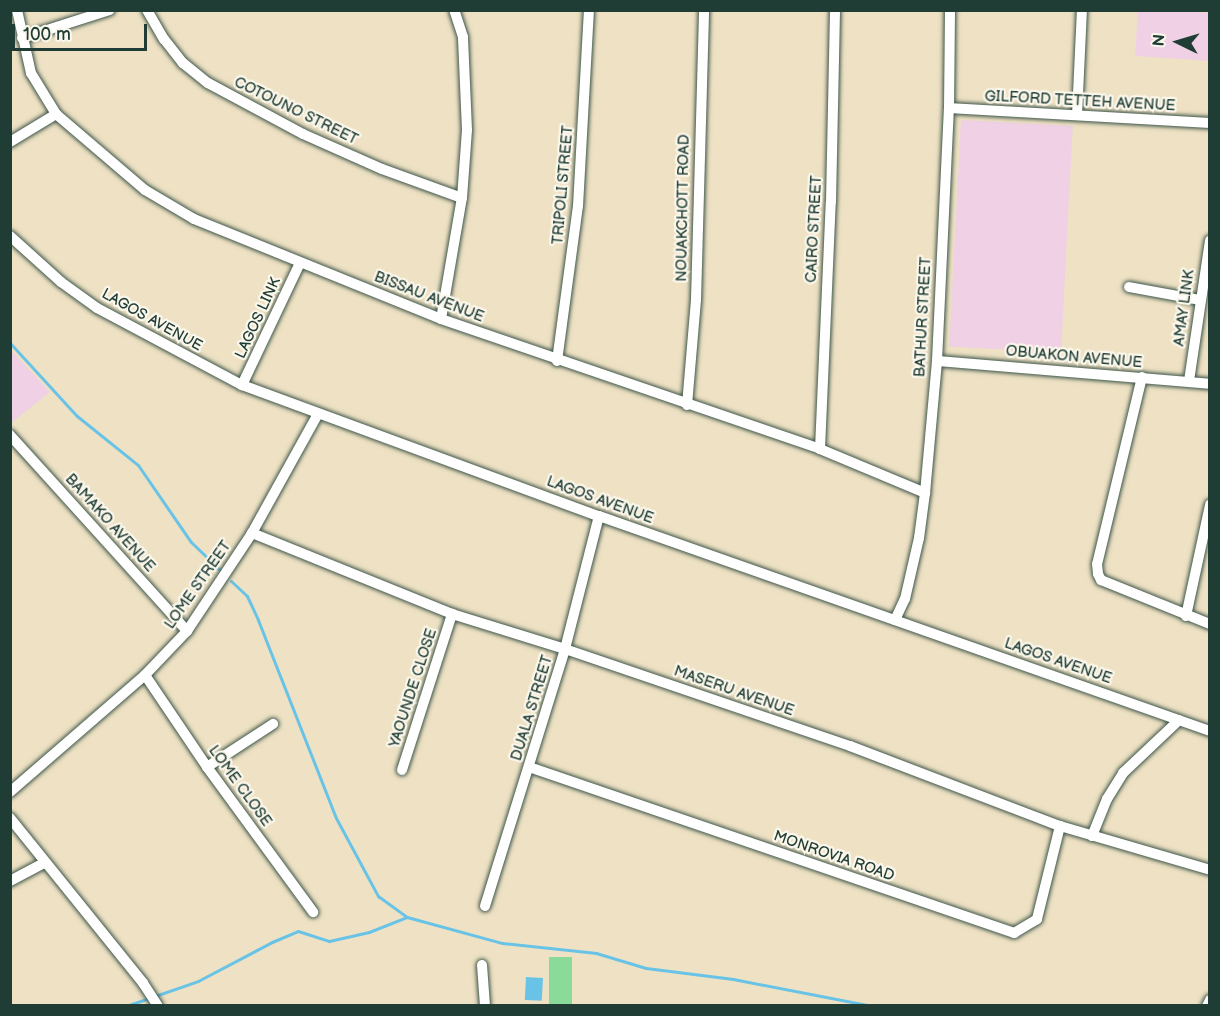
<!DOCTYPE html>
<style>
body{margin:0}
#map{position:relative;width:1220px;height:1016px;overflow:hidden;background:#efe2c4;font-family:"Balsamiq Sans",sans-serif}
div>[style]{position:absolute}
.built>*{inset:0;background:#f0d0e4;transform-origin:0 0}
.green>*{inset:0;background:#8ada9a;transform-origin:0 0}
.water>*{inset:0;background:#69c3e7;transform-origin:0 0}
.stream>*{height:3px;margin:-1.5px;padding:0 1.5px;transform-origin:1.5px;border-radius:1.5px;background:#69c3e7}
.roads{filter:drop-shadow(0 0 2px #3e564a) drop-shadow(0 0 2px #3e564a)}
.minor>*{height:10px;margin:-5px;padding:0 5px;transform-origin:5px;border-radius:5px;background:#fff}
span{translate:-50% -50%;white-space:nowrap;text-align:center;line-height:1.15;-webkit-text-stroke:4.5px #fbf7ec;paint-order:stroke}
.street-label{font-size:15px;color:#1f3d34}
.frame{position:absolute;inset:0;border:12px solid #1f3d34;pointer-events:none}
.north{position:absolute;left:1148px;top:12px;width:60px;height:60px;-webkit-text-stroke:4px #fbf7ec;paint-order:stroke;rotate:275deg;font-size:16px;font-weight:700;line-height:24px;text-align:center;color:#1f3d34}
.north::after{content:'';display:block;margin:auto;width:21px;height:27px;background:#1f3d34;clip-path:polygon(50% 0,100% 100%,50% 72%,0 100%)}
.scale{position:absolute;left:12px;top:24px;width:135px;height:27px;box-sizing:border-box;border:3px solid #1f3d34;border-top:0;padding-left:8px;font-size:18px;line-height:21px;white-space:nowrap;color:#1f3d34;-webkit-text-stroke:4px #fbf7ec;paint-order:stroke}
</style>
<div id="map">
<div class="built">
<i style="clip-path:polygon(1181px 11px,1209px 13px,1209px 61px,1135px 56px,1138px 11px)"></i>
<i style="left:961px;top:120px;width:112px;height:227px;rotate:3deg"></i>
<i style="clip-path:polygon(11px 350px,50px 392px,11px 423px)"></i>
</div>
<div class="green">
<i style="left:549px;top:957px;width:23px;height:48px"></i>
</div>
<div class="water">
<i style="left:526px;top:977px;width:17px;height:23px;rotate:3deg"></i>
</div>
<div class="stream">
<i style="left:10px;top:343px;width:99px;rotate:47.5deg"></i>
<i style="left:77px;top:416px;width:78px;rotate:38.8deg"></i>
<i style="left:138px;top:465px;width:93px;rotate:55.5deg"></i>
<i style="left:191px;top:542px;width:42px;rotate:44deg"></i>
<i style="left:231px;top:581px;width:22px;rotate:43deg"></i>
<i style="left:247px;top:596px;width:26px;rotate:65deg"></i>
<i style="left:258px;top:620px;width:213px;rotate:68.5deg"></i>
<i style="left:336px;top:818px;width:89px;rotate:61.7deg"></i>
<i style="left:378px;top:896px;width:36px;rotate:36deg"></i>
<i style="left:126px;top:1006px;width:76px;rotate:-19.1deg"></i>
<i style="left:198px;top:981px;width:84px;rotate:-27.8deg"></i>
<i style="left:272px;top:942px;width:28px;rotate:-23deg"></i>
<i style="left:298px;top:931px;width:33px;rotate:18deg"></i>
<i style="left:329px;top:941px;width:41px;rotate:-12.7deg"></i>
<i style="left:369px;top:932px;width:41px;rotate:-21.5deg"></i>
<i style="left:407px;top:917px;width:98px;rotate:15.3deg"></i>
<i style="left:502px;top:943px;width:95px;rotate:6.1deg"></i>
<i style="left:596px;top:953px;width:52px;rotate:16.7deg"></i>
<i style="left:646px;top:968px;width:88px;rotate:7.2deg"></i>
<i style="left:733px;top:979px;width:142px;rotate:11deg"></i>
</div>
<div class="roads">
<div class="minor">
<i style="left:17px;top:10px;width:65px;rotate:77.5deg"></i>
<i style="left:31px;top:73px;width:48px;rotate:58.6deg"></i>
<i style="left:56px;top:114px;width:117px;rotate:40.5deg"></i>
<i style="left:145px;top:190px;width:57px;rotate:30.6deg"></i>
<i style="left:194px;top:219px;width:266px;rotate:22deg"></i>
<i style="left:441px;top:319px;width:401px;rotate:18.9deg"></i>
<i style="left:820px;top:449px;width:114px;rotate:22.7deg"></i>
<i style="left:147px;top:10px;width:34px;rotate:60deg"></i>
<i style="left:164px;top:39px;width:31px;rotate:52deg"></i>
<i style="left:183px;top:63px;width:32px;rotate:39deg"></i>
<i style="left:208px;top:83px;width:108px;rotate:28.2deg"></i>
<i style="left:303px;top:134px;width:86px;rotate:23.9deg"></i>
<i style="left:382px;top:169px;width:85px;rotate:19.9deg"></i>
<i style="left:22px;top:38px;width:92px;rotate:-17.7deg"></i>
<i style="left:949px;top:108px;width:261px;rotate:3.3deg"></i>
<i style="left:1077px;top:115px;width:105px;rotate:-87.3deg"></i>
<i style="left:10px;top:142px;width:54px;rotate:-31.3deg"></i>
<i style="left:10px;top:236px;width:69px;rotate:42deg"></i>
<i style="left:61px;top:282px;width:44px;rotate:35.8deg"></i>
<i style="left:97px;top:308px;width:164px;rotate:28deg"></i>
<i style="left:242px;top:385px;width:380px;rotate:20.2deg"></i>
<i style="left:599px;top:516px;width:648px;rotate:19.39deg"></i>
<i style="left:1129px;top:287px;width:72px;rotate:10.4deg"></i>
<i style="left:441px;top:319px;width:123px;rotate:-80.2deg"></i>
<i style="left:462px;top:198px;width:68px;rotate:-85.8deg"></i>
<i style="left:467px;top:130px;width:93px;rotate:-92.5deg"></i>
<i style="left:463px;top:37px;width:28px;rotate:-108deg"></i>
<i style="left:557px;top:361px;width:156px;rotate:-82.3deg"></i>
<i style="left:578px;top:206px;width:196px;rotate:-86.8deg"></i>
<i style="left:937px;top:361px;width:274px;rotate:4.8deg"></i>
<i style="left:1142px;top:377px;width:192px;rotate:103.5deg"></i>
<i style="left:1097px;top:564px;width:10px;rotate:84deg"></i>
<i style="left:1098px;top:574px;width:7px;rotate:63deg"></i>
<i style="left:1101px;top:580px;width:118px;rotate:22deg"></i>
<i style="left:1189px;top:381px;width:142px;rotate:-81.5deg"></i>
<i style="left:242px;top:385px;width:135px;rotate:-64.6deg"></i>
<i style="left:687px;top:405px;width:105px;rotate:-85.1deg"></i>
<i style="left:696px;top:300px;width:290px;rotate:-88.4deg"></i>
<i style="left:10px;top:435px;width:264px;rotate:47.9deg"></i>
<i style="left:820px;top:449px;width:247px;rotate:-87.5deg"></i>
<i style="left:831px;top:202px;width:192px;rotate:-88.8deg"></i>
<i style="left:252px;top:533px;width:216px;rotate:22deg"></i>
<i style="left:452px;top:614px;width:118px;rotate:17.2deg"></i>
<i style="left:565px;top:649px;width:301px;rotate:18.8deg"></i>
<i style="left:850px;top:746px;width:225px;rotate:20.9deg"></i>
<i style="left:1060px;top:826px;width:156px;rotate:16.3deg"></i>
<i style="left:1186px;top:616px;width:114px;rotate:-77.8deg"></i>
<i style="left:895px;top:620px;width:23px;rotate:-65deg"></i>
<i style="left:905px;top:599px;width:63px;rotate:-77.1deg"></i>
<i style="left:919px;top:538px;width:45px;rotate:-82.4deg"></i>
<i style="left:925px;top:493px;width:133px;rotate:-84.8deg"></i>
<i style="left:937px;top:361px;width:253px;rotate:-87.3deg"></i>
<i style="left:949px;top:108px;width:98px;rotate:-89.4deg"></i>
<i style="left:145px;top:675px;width:111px;rotate:56deg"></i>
<i style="left:207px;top:767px;width:180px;rotate:53.8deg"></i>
<i style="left:207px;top:767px;width:79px;rotate:-33.1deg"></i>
<i style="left:529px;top:767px;width:513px;rotate:18.89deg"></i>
<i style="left:1014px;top:933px;width:27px;rotate:-31deg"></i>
<i style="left:1037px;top:919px;width:96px;rotate:-76.1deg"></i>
<i style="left:402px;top:770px;width:164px;rotate:-72.2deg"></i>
<i style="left:10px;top:792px;width:179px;rotate:-40.9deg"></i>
<i style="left:145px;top:675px;width:61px;rotate:-46.3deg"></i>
<i style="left:187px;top:631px;width:118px;rotate:-56.4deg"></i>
<i style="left:252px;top:533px;width:136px;rotate:-61deg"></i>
<i style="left:10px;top:818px;width:212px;rotate:51.1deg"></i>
<i style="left:143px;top:983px;width:27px;rotate:57deg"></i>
<i style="left:1092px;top:836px;width:40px;rotate:-68deg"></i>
<i style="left:1107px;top:799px;width:31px;rotate:-58deg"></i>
<i style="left:1123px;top:773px;width:77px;rotate:-43.4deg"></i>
<i style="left:10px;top:881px;width:40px;rotate:-28deg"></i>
<i style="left:485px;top:906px;width:269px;rotate:-72.7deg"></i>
<i style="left:565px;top:649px;width:137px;rotate:-75.7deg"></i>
<i style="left:482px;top:965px;width:41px;rotate:85.8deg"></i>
<i style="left:1207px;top:1006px;width:7px;rotate:-63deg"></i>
</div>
</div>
<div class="street-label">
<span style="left:1080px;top:101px;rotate:3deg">GILFORD TETTEH AVENUE</span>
<span style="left:296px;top:111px;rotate:26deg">COTOUNO STREET</span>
<span style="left:563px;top:185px;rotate:-85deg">TRIPOLI STREET</span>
<span style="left:683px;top:208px;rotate:-89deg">NOUAKCHOTT ROAD</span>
<span style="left:814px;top:229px;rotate:-87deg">CAIRO STREET</span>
<span style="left:429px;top:297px;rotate:21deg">BISSAU AVENUE</span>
<span style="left:1184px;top:308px;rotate:-82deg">AMAY LINK</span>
<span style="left:923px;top:317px;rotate:-87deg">BATHUR STREET</span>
<span style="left:258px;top:318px;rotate:-65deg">LAGOS LINK</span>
<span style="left:152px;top:320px;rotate:29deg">LAGOS AVENUE</span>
<span style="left:1074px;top:357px;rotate:5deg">OBUAKON AVENUE</span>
<span style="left:600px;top:500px;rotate:20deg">LAGOS AVENUE</span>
<span style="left:110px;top:523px;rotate:48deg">BAMAKO AVENUE</span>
<span style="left:198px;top:585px;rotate:-55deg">LOME STREET</span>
<span style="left:1058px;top:661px;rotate:19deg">LAGOS AVENUE</span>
<span style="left:413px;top:688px;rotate:-72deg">YAOUNDE CLOSE</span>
<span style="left:734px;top:691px;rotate:19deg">MASERU AVENUE</span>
<span style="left:532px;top:708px;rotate:-73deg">DUALA STREET</span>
<span style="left:240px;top:786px;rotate:54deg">LOME CLOSE</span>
<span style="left:834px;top:856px;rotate:19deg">MONROVIA ROAD</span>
</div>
<div class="frame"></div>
<div class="north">N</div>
<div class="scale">100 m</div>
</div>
